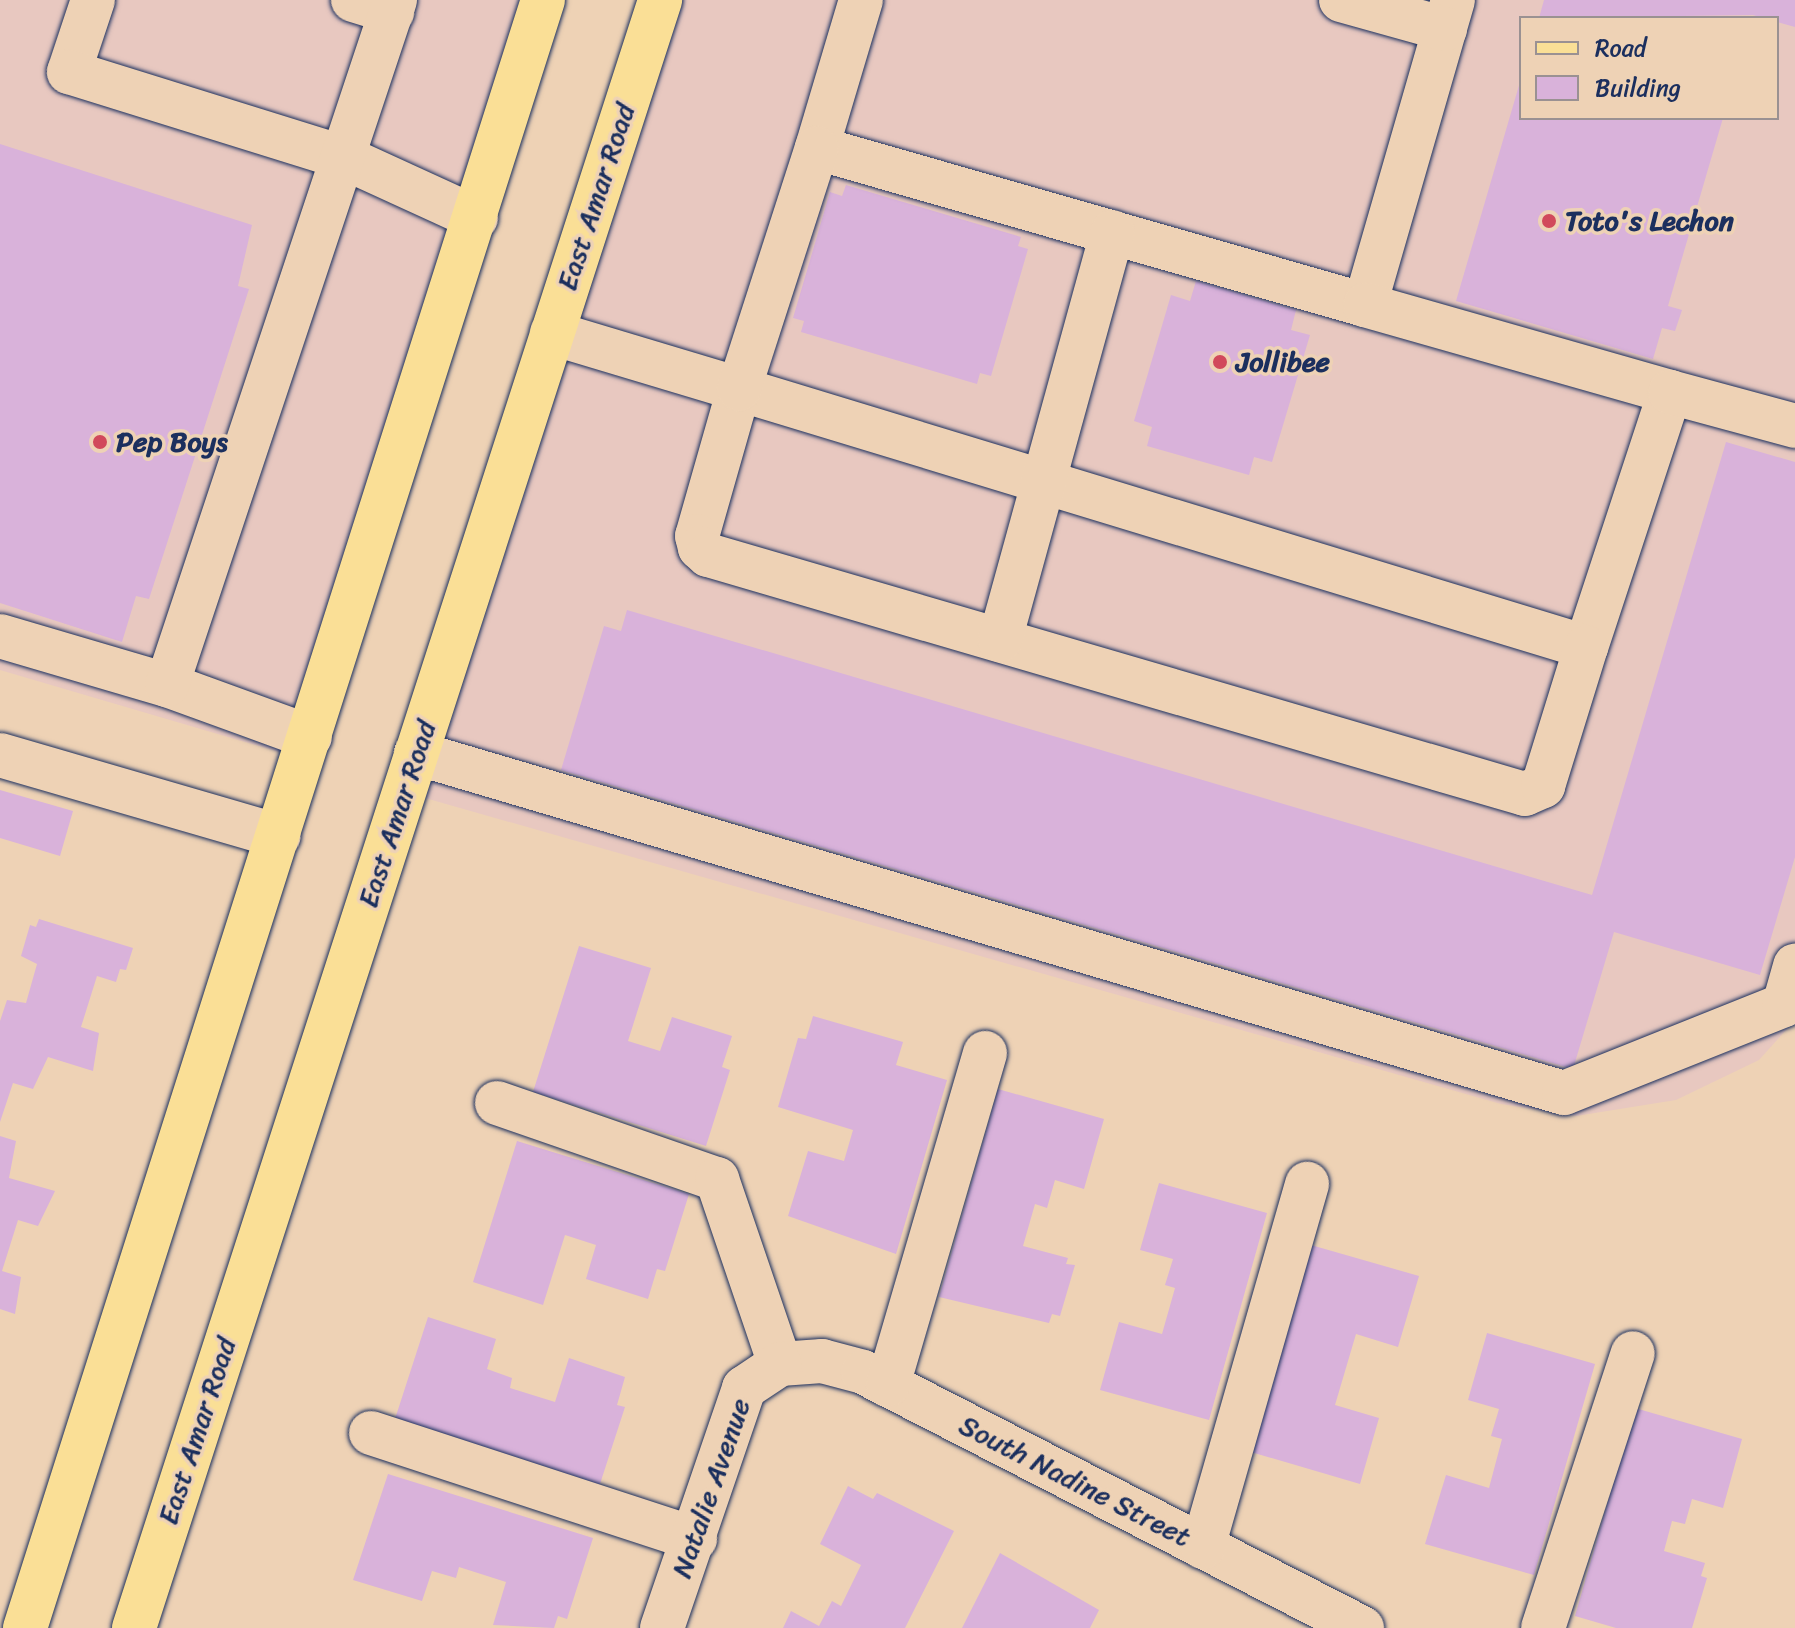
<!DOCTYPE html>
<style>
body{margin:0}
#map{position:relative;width:1795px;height:1628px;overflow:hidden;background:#eed2b5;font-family:Sriracha,sans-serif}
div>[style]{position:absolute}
.built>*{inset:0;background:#e8c8c0}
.building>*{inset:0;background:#d9b2da}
.roads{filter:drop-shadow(0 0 2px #1b2f5e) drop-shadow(0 0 2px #1b2f5e)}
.minor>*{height:44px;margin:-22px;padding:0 22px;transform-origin:22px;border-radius:22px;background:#eed2b5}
.major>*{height:44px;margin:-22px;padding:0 22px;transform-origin:22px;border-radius:22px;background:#fadf96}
.dots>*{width:22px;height:22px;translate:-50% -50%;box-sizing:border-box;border:4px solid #eed2b5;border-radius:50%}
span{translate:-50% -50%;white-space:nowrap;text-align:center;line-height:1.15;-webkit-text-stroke:7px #eed2b5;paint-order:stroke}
.street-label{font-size:28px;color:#1b2f5e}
.poi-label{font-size:28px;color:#1b2f5e;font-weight:700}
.left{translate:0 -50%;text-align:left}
.legend{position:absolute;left:1519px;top:16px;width:260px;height:104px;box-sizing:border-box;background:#eed2b5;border:2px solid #9a9192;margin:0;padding:10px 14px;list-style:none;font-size:24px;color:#1b2f5e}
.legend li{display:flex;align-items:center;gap:16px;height:40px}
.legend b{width:40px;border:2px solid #9a9192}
</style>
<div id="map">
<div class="built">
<i style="clip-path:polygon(0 0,543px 0,303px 759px,0 670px)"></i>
<i style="clip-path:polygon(evenodd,660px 0,1795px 0,1795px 1020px,1759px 1060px,1676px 1100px,1576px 1116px,1501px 1104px,404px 792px,660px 0,1521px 18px,1777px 18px,1777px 118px,1521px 118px,1521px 18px)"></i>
</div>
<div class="building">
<i style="clip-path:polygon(1544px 0,1795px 0,1795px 27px,1753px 15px,1539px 18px)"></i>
<i style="clip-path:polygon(1520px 82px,1521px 118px,1723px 118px,1668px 306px,1682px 310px,1675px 331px,1662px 328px,1653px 359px,1456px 301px)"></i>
<i style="clip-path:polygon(0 144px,252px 225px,238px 286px,249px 289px,149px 599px,136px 596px,122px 642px,0 603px)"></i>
<i style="clip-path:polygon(846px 185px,1021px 237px,1018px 246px,1028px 249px,991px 376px,980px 373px,977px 384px,801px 332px,804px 321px,793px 318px,830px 192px,842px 196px)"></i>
<i style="clip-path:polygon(1196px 281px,1296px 310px,1291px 330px,1310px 335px,1272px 462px,1254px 457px,1249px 475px,1147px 446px,1152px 427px,1134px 421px,1171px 295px,1190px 301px)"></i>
<i style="clip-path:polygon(1726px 442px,1795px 462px,1795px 857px,1760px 975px,1614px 932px,1573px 1069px,561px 770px,604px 626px,621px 631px,627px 610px,1592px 895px)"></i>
<i style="clip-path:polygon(0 790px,73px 811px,60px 856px,0 838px)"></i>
<i style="clip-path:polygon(39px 919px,133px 948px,126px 970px,120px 969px,116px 982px,97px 976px,81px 1027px,99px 1033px,93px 1071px,48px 1057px,33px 1089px,13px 1083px,0 1122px,0 1021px,7px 1000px,26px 1003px,37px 964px,21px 956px,30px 925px,36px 927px)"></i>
<i style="clip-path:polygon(579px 946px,651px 968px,628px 1041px,660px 1051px,672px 1017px,732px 1036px,722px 1067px,730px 1070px,706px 1146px,533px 1092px)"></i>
<i style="clip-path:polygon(813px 1016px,903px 1042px,896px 1065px,947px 1080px,896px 1254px,788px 1216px,808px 1151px,844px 1161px,853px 1130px,778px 1107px,798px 1038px,806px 1039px)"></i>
<i style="clip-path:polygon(998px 1089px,1104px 1119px,1084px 1189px,1055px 1180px,1047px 1208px,1035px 1204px,1023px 1246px,1068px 1258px,1066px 1264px,1075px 1265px,1060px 1316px,1052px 1314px,1049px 1323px,939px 1297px)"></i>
<i style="clip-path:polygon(0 1136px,16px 1141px,9px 1178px,55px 1191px,38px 1226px,18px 1220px,2px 1271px,21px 1277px,15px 1314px,0 1309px)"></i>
<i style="clip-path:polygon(517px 1141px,689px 1194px,665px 1271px,657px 1269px,648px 1299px,586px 1279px,596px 1245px,565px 1235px,543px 1305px,473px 1282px)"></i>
<i style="clip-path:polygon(1159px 1183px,1267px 1213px,1209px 1420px,1100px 1390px,1119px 1322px,1162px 1334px,1175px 1288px,1165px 1285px,1173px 1259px,1140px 1250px)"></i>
<i style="clip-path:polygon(1311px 1245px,1419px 1276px,1398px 1347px,1356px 1334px,1335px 1405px,1379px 1418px,1360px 1484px,1251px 1452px)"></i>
<i style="clip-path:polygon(428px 1317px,496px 1339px,487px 1369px,512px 1378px,510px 1388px,555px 1402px,569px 1358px,625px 1377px,617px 1405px,625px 1407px,599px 1487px,394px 1422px)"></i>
<i style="clip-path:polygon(1487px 1333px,1595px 1364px,1534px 1575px,1425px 1544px,1446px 1475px,1489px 1488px,1502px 1439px,1491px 1436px,1499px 1409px,1468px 1400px)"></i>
<i style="clip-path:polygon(1635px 1408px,1742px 1439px,1723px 1508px,1692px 1499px,1685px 1524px,1672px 1521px,1664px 1551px,1705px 1563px,1701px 1576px,1707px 1578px,1692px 1628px,1616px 1628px,1575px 1616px)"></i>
<i style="clip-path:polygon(388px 1474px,593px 1538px,567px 1619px,558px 1616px,554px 1628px,493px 1625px,506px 1582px,459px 1567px,456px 1578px,432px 1571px,422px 1601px,353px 1580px)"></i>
<i style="clip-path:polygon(848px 1486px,873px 1499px,877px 1493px,954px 1531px,905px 1628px,783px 1628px,791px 1611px,819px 1626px,832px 1601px,841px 1606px,861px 1565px,820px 1544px)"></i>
<i style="clip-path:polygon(1000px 1553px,1099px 1610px,1090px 1628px,962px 1628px)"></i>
</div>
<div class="roads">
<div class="minor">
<i style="left:93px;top:0;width:76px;rotate:108.4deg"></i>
<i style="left:69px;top:72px;width:289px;rotate:17.3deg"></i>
<i style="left:345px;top:158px;width:144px;rotate:24.6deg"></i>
<i style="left:353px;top:0;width:41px;rotate:17.1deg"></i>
<i style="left:861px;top:0;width:154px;rotate:106.6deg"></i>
<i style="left:817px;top:148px;width:570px;rotate:15.99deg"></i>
<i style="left:1365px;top:305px;width:317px;rotate:-73.9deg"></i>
<i style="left:1341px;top:0;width:108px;rotate:15.6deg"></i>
<i style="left:1365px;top:305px;width:317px;rotate:15.9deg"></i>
<i style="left:1670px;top:392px;width:268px;rotate:108.2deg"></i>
<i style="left:1586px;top:647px;width:885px;rotate:-163.06deg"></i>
<i style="left:739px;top:389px;width:153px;rotate:105.9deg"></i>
<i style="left:697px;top:536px;width:12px;rotate:76deg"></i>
<i style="left:700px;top:548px;width:11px;rotate:41deg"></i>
<i style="left:708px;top:555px;width:851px;rotate:16.31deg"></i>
<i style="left:1525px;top:794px;width:20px;rotate:-24deg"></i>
<i style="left:1543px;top:786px;width:145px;rotate:-72.8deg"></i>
<i style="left:552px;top:333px;width:195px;rotate:16.7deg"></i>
<i style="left:739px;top:389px;width:253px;rotate:-72.1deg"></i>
<i style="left:1670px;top:392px;width:130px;rotate:15.2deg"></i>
<i style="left:0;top:636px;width:174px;rotate:16.4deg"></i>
<i style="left:167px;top:685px;width:152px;rotate:20deg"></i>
<i style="left:1000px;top:640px;width:423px;rotate:-74.6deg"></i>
<i style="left:167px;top:685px;width:722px;rotate:-71.59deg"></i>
<i style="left:416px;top:753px;width:1197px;rotate:16.5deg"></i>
<i style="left:1564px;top:1093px;width:237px;rotate:-21.8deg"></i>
<i style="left:1784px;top:1005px;width:41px;rotate:-74.2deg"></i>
<i style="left:0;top:755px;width:290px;rotate:16.2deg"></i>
<i style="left:497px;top:1103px;width:233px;rotate:19.1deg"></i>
<i style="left:717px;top:1179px;width:195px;rotate:71.2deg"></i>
<i style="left:780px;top:1364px;width:42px;rotate:-4.1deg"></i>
<i style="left:822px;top:1361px;width:42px;rotate:15deg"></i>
<i style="left:863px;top:1372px;width:561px;rotate:27.16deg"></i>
<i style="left:888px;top:1385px;width:346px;rotate:-73.7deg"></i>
<i style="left:371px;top:1433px;width:341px;rotate:18.1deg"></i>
<i style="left:1203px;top:1547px;width:378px;rotate:-74deg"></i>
<i style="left:662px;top:1628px;width:254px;rotate:-71.1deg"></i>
<i style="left:744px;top:1388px;width:43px;rotate:-33.7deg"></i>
<i style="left:1543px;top:1628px;width:289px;rotate:-71.9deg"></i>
</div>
<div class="major">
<i style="left:25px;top:1628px;width:1708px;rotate:-72.35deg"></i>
<i style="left:134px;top:1628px;width:1711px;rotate:-72.09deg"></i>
</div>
</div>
<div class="dots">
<i style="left:1549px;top:221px;background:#d1495b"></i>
<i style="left:1220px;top:362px;background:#d1495b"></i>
<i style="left:100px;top:442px;background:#d1495b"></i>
</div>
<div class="street-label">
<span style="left:596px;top:197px;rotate:-72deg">East Amar Road</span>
<span style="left:397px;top:814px;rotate:-72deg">East Amar Road</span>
<span style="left:197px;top:1431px;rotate:-72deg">East Amar Road</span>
<span style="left:1075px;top:1481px;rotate:27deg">South Nadine Street</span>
<span style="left:711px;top:1488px;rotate:-71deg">Natalie Avenue</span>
</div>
<div class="poi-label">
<span class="left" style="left:1565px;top:221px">Toto's Lechon</span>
<span class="left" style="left:1236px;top:362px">Jollibee</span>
<span class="left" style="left:116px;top:442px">Pep Boys</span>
</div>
<ul class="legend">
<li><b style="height:10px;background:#fadf96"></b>Road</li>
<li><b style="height:22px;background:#d9b2da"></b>Building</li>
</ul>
</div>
